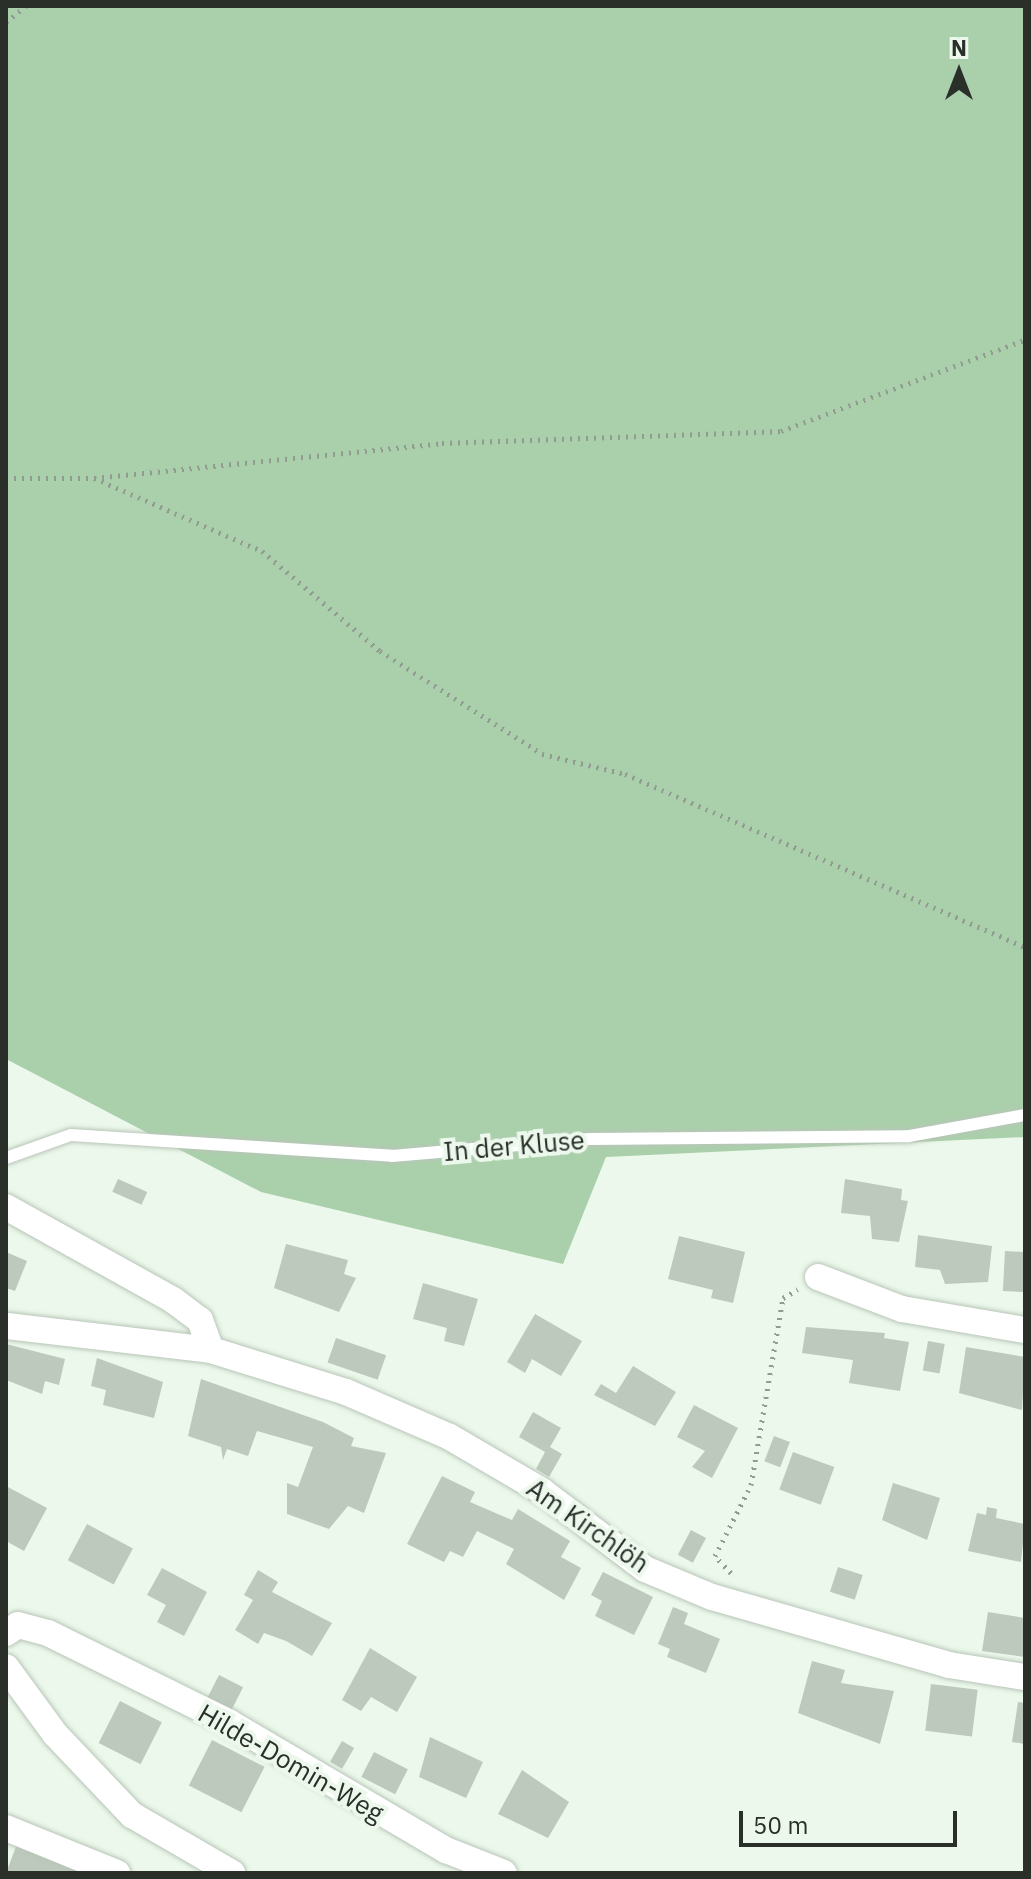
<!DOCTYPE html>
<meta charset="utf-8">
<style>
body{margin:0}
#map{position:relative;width:1031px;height:1879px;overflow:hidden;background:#ebf8eb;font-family:"IBM Plex Sans",sans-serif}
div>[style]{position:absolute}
.forest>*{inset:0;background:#aad0ab}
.building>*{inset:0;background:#bdc9bd;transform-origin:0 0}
.path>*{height:5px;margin-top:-2.5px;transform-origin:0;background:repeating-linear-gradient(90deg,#929b92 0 2px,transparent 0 8px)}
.roads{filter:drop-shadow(0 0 2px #b8c5b8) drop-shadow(0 0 2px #b8c5b8)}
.lane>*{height:12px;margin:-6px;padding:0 6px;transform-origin:6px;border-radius:6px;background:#fff}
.street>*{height:26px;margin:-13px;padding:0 13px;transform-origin:13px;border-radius:13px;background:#fff}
span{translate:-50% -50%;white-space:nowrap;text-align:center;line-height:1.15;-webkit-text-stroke:8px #ebf8eb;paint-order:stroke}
.street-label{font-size:26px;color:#2a2f2a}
.frame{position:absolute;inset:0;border:8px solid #2a2f2a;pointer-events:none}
.north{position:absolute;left:919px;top:32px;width:80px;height:80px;-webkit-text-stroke:6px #ebf8eb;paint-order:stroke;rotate:0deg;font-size:22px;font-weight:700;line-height:32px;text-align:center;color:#2a2f2a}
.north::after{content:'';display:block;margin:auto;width:28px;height:36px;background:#2a2f2a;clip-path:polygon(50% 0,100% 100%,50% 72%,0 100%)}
.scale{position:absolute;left:739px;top:1811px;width:218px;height:36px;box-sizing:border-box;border:4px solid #2a2f2a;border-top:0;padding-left:10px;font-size:24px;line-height:28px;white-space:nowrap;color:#2a2f2a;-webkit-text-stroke:6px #ebf8eb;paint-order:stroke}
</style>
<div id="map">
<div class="forest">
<i style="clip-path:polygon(6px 6px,1025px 6px,1025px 1137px,606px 1157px,563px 1264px,261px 1192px,6px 1059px)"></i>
</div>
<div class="building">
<i style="left:118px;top:1179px;width:32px;height:14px;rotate:24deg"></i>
<i style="clip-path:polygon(845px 1179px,902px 1189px,901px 1200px,908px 1201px,899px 1242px,872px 1239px,870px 1216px,841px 1213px)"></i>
<i style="clip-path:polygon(918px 1235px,992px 1246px,988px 1282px,945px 1284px,940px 1270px,915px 1267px)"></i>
<i style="clip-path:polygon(679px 1236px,745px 1252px,733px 1303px,711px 1298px,713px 1290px,668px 1279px)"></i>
<i style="clip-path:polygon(286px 1244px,348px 1260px,344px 1274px,356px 1278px,339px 1312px,274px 1288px)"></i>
<i style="left:1005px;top:1251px;width:20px;height:40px;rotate:3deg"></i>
<i style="clip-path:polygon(6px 1252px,27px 1261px,15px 1291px,6px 1288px)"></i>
<i style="clip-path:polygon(423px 1283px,478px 1299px,464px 1346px,444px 1341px,447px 1328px,413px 1319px)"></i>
<i style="clip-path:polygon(535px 1314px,582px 1341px,561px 1376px,532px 1359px,525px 1373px,507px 1362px)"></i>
<i style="clip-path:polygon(806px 1327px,885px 1333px,884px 1338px,909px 1342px,900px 1391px,849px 1383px,853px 1360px,802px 1353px)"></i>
<i style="left:336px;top:1338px;width:53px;height:26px;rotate:19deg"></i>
<i style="left:928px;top:1341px;width:17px;height:30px;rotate:10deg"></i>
<i style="clip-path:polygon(6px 1344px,65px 1359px,59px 1385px,45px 1381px,42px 1394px,6px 1380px)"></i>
<i style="clip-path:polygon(966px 1347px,1025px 1357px,1022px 1410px,959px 1393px)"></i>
<i style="clip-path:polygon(97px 1358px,163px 1382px,154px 1418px,103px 1405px,106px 1390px,91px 1386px)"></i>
<i style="clip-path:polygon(633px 1366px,676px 1392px,655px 1426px,594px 1395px,601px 1384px,616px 1393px)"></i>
<i style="clip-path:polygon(201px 1379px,323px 1422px,354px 1438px,351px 1446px,386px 1453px,364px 1513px,348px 1506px,329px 1529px,287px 1514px,287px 1483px,298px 1487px,313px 1447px,257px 1431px,248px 1456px,227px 1449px,223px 1460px,221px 1447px,188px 1436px)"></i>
<i style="clip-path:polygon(694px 1405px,738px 1428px,712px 1478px,692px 1467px,705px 1451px,677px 1437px)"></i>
<i style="clip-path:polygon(533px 1412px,561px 1428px,550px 1447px,562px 1454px,549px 1477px,536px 1469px,545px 1452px,519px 1437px)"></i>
<i style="left:774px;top:1436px;width:17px;height:27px;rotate:21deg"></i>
<i style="left:793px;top:1452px;width:44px;height:40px;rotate:20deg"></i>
<i style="clip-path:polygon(442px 1476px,475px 1492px,470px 1502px,512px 1520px,518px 1509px,570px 1541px,561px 1557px,581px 1568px,564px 1600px,506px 1564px,514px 1549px,477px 1531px,463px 1557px,450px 1551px,444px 1562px,407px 1544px)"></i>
<i style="clip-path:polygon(893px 1483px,940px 1498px,927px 1540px,882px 1520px)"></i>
<i style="clip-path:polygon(6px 1486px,47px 1508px,24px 1551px,6px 1541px)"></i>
<i style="clip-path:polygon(987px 1507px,997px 1509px,996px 1518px,1025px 1524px,1021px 1562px,968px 1551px,977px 1513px,986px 1515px)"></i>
<i style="left:87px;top:1524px;width:52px;height:41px;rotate:28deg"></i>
<i style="left:691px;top:1530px;width:17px;height:28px;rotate:28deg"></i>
<i style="left:838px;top:1567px;width:26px;height:26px;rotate:18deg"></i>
<i style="clip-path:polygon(162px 1568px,207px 1592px,184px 1636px,157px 1622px,166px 1605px,147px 1595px)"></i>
<i style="clip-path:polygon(258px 1570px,278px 1582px,272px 1592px,332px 1623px,312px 1656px,286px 1641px,264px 1633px,258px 1644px,235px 1630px,253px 1600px,244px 1595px)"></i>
<i style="clip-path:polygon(603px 1572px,653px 1597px,634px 1635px,595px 1616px,602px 1601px,591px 1595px)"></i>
<i style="clip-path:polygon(673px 1607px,688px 1613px,684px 1624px,720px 1639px,706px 1673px,667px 1657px,670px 1649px,658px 1644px)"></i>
<i style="clip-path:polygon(988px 1612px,1025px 1618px,1025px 1657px,982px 1651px)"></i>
<i style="clip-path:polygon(370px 1648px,417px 1677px,397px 1712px,371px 1697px,361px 1711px,342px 1700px)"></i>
<i style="clip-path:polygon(812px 1661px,845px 1670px,841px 1683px,894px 1691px,880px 1744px,798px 1713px)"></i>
<i style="left:219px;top:1675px;width:27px;height:26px;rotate:27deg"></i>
<i style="left:931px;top:1684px;width:47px;height:47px;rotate:7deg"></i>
<i style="left:120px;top:1701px;width:47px;height:47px;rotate:27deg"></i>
<i style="clip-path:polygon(1018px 1702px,1025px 1703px,1025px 1744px,1012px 1742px)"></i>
<i style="clip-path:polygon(430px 1737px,483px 1762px,466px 1798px,419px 1777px)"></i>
<i style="left:212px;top:1740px;width:59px;height:51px;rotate:27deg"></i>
<i style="left:342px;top:1741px;width:14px;height:24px;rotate:30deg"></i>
<i style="left:374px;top:1752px;width:38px;height:28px;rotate:27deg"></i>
<i style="clip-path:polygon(522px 1770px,569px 1802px,548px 1838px,498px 1814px)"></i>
<i style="clip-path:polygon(17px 1844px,81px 1868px,79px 1873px,6px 1873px)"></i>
</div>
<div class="path">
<i style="left:6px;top:22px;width:26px;rotate:-39deg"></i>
<i style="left:6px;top:478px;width:88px"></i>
<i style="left:94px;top:478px;width:350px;rotate:-5.7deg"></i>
<i style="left:442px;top:443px;width:339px;rotate:-2deg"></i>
<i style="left:781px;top:431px;width:260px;rotate:-20.5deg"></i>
<i style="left:94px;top:478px;width:183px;rotate:23.5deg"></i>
<i style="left:262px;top:551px;width:155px;rotate:40.3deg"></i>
<i style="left:380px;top:651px;width:192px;rotate:32.4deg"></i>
<i style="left:542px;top:754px;width:85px;rotate:13.5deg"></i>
<i style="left:625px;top:774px;width:436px;rotate:23.4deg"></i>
<i style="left:731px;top:1573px;width:23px;rotate:-133deg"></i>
<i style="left:715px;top:1556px;width:80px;rotate:-63.1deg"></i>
<i style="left:751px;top:1485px;width:190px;rotate:-80.3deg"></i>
<i style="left:783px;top:1298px;width:17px;rotate:-31deg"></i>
</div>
<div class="roads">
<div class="lane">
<i style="left:6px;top:1158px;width:69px;rotate:-19.5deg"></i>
<i style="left:71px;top:1135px;width:322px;rotate:3.7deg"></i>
<i style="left:392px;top:1156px;width:198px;rotate:-4.9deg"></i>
<i style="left:589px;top:1139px;width:320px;rotate:-0.5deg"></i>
<i style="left:909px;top:1136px;width:118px;rotate:-10.3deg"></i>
</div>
<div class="street">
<i style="left:6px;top:1207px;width:191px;rotate:29.1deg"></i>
<i style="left:173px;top:1300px;width:34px;rotate:37deg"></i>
<i style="left:200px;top:1320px;width:32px;rotate:70deg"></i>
<i style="left:818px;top:1277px;width:90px;rotate:20.9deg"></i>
<i style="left:902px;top:1309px;width:125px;rotate:9.7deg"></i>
<i style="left:7px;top:1326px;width:205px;rotate:6.7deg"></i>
<i style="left:211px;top:1350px;width:141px;rotate:17.3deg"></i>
<i style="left:346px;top:1392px;width:113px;rotate:23.4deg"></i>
<i style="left:450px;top:1437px;width:107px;rotate:30.4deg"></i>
<i style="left:542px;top:1491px;width:129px;rotate:37.1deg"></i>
<i style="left:645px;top:1569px;width:73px;rotate:22.7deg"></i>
<i style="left:712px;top:1597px;width:247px;rotate:16deg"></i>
<i style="left:949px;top:1665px;width:77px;rotate:9deg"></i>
<i style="left:6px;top:1633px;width:14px;rotate:-34deg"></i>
<i style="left:18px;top:1625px;width:31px;rotate:15deg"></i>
<i style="left:48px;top:1633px;width:203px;rotate:26.3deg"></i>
<i style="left:230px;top:1723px;width:251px;rotate:30.5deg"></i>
<i style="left:446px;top:1850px;width:62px;rotate:21.6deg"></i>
<i style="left:6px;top:1667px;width:83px;rotate:53.8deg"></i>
<i style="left:55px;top:1734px;width:112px;rotate:46.5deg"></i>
<i style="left:132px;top:1815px;width:116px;rotate:30.1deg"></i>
<i style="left:6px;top:1828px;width:120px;rotate:22.1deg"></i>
</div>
</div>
<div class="street-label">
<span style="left:514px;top:1146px;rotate:-5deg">In der Kluse</span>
<span style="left:588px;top:1526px;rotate:35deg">Am Kirchlöh</span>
<span style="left:291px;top:1763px;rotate:30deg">Hilde-Domin-Weg</span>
</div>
<div class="frame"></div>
<div class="north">N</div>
<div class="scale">50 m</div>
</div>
